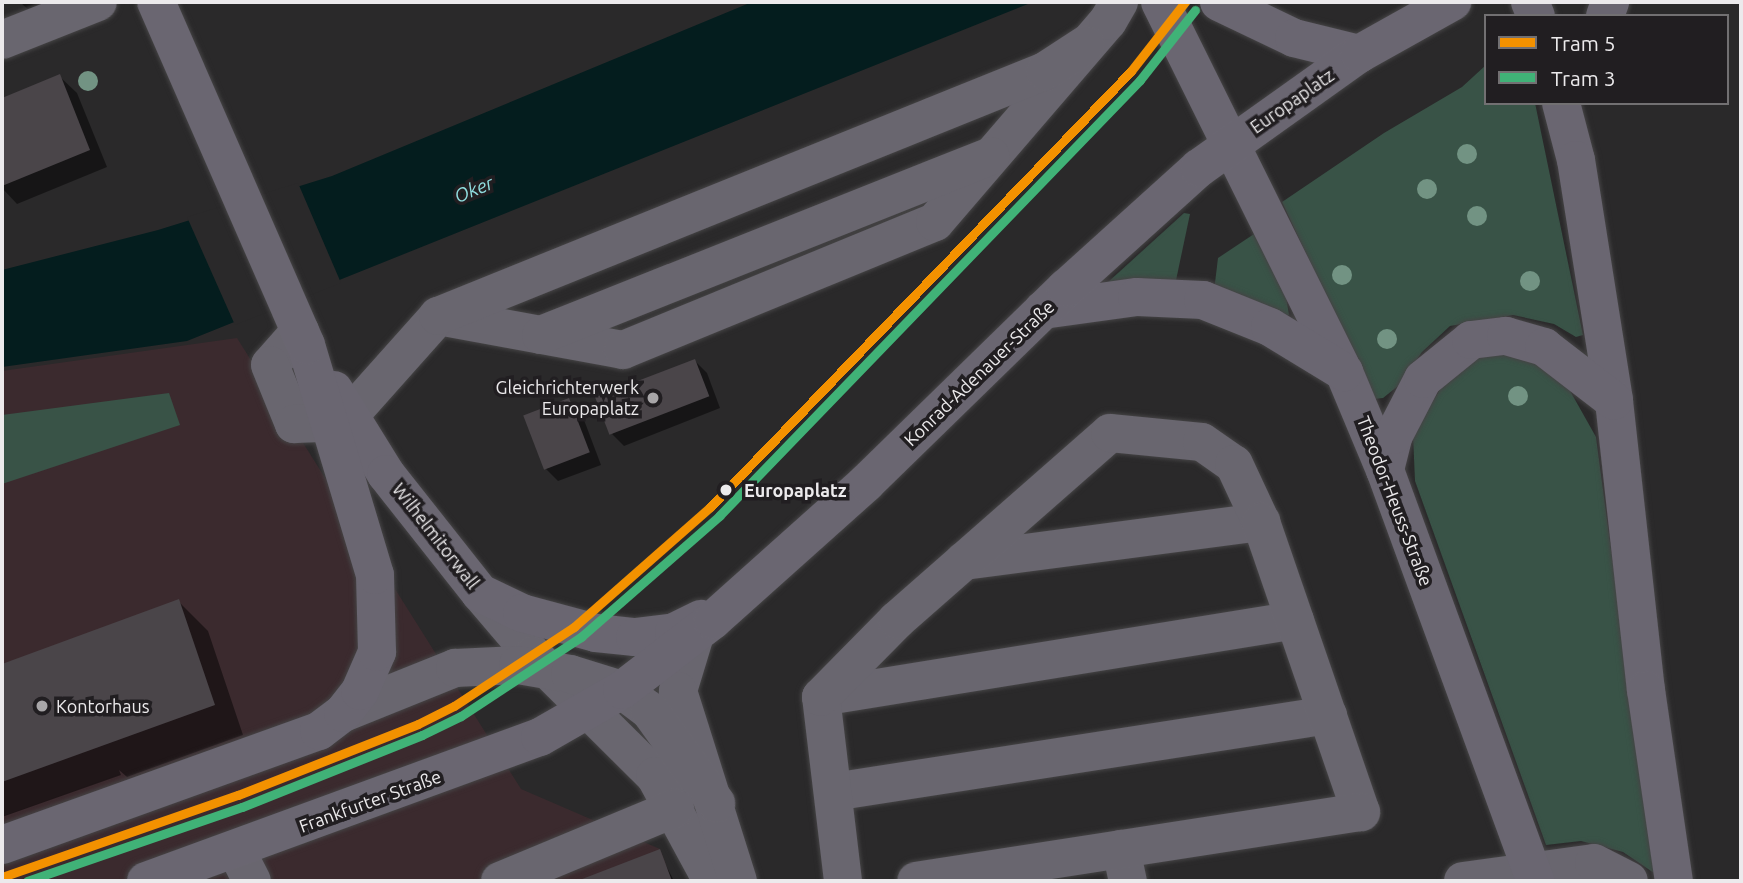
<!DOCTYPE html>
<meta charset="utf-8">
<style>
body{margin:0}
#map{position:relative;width:1743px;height:883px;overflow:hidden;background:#2a292a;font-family:Ubuntu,sans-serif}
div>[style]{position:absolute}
.commercial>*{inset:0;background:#3b2a2e}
.green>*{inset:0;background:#395347}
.water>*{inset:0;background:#041d1e}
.pier>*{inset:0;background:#2a292a}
.shadow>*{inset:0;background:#0007}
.building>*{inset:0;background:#4a4549;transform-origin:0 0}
.roads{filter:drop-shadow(0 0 2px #454445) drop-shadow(0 0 2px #454445)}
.minor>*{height:38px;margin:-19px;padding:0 19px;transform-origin:19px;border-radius:19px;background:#69666f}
.major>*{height:38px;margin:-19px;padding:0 19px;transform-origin:19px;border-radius:19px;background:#6a6671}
.tram-1>*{height:9px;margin:-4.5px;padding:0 4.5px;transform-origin:4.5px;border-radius:4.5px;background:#f39100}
.tram-2>*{height:9px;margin:-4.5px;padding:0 4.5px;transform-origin:4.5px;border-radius:4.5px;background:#40b277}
.trees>*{width:20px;height:20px;margin:-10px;border-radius:50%;background:#729383}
.dots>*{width:19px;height:19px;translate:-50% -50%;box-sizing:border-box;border:4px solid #211e21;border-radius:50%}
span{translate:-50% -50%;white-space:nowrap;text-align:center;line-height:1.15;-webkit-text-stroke:7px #211e21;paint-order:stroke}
.street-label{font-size:18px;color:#eceaec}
.poi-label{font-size:18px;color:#eceaec}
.right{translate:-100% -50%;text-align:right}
.left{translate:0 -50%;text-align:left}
.stop-label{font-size:18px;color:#eceaec;font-weight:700}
.water-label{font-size:19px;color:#90dddf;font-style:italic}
.frame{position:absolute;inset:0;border:4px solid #eceaec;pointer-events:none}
.legend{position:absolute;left:1484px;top:14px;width:245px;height:91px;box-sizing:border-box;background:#211e21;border:2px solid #727072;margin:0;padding:9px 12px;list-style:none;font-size:21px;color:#eceaec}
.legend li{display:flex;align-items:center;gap:14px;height:35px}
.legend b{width:35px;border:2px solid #727072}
</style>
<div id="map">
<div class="commercial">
<i style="clip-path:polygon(237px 338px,521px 789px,660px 849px,672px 881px,2px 881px,2px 371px)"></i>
</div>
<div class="green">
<i style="clip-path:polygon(1486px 65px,1486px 103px,1535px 103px,1583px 335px,1576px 337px,1554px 324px,1513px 315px,1450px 326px,1422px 352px,1398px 386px,1383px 398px,1374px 399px,1282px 202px,1384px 133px,1462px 87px)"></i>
<i style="clip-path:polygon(1184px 213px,1190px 214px,1175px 285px,1107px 283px)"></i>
<i style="clip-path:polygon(1254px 234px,1286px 296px,1289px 315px,1278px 320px,1214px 291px,1218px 258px)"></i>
<i style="clip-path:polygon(1512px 353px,1527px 357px,1569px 389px,1596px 437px,1654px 873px,1623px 852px,1581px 841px,1546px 845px,1415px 481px,1413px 435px,1442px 386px,1476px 358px)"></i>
<i style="clip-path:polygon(169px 393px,180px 425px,2px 484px,2px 415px)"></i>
</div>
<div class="water">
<i style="clip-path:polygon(752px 2px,1033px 2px,187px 341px,2px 367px,2px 270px,158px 230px,332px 176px)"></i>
</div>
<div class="pier">
<i style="clip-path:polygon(298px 183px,341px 283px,235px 325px,187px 217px)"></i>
</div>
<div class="shadow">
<i style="clip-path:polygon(20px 2px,79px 2px,38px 19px)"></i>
<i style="clip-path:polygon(59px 76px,77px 93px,107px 167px,17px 204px,2px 188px,2px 99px)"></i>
<i style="clip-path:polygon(695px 361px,707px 373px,720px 408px,624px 446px,612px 434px)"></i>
<i style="clip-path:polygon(568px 400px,581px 412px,601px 465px,558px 481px,546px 469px)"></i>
<i style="clip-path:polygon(178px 601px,208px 631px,243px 735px,127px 777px,119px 770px,121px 775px,2px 817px,2px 666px)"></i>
<i style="clip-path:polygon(659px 852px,674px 881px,581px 881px)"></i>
</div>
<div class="building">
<i style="clip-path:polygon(60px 74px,90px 150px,2px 186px,2px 98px)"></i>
<i style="left:695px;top:359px;width:40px;height:107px;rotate:69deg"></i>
<i style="left:569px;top:398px;width:58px;height:49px;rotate:69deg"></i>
<i style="clip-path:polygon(179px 599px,215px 705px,2px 782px,2px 664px)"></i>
<i style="clip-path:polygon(660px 849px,672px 881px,577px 881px)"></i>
</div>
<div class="roads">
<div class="minor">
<i style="left:2px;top:40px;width:103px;rotate:-21.6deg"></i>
<i style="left:438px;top:316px;width:188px;rotate:10.4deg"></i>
<i style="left:623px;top:350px;width:337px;rotate:-22.3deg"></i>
<i style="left:935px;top:222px;width:265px;rotate:-49.3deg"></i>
<i style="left:1108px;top:21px;width:22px;rotate:-60deg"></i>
<i style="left:300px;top:331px;width:45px;rotate:131.4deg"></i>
<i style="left:270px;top:365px;width:64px;rotate:67.9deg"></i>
<i style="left:294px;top:424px;width:36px;rotate:-2deg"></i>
<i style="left:541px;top:335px;width:484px;rotate:-21.7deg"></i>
<i style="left:333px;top:434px;width:158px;rotate:-48.3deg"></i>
<i style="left:438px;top:316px;width:655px;rotate:-21.98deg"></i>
<i style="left:1045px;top:71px;width:48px;rotate:-33deg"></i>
<i style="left:964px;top:561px;width:300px;rotate:-7.5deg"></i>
<i style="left:480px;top:593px;width:82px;rotate:49.5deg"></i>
<i style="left:533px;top:655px;width:172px;rotate:44.8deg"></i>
<i style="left:655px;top:776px;width:119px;rotate:61.5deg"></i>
<i style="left:695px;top:635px;width:59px;rotate:106.9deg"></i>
<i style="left:678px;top:691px;width:199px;rotate:72.5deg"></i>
<i style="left:821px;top:697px;width:480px;rotate:-9.2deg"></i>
<i style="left:343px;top:713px;width:121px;rotate:-21.9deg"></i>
<i style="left:455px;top:668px;width:63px;rotate:-2.7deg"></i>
<i style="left:518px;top:665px;width:53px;rotate:9.8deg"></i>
<i style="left:570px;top:674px;width:54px;rotate:17.1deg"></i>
<i style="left:622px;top:690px;width:34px;rotate:37deg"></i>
<i style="left:649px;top:710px;width:115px;rotate:54.2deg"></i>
<i style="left:833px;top:792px;width:501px;rotate:-8.84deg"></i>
<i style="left:1121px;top:849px;width:33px;rotate:78deg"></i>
<i style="left:236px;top:850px;width:35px;rotate:63deg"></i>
<i style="left:500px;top:881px;width:190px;rotate:-22.6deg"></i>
<i style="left:843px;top:881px;width:185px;rotate:-96.8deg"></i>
<i style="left:821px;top:697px;width:108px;rotate:-45.4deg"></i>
<i style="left:897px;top:620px;width:283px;rotate:-41.3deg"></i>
<i style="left:1110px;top:433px;width:92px;rotate:5.6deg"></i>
<i style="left:1202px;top:442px;width:39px;rotate:35deg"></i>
<i style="left:1234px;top:464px;width:64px;rotate:65deg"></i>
<i style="left:1261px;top:522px;width:307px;rotate:71deg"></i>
<i style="left:1361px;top:812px;width:450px;rotate:171.2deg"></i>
<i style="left:1463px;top:881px;width:132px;rotate:-7.8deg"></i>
<i style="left:1594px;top:863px;width:39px;rotate:27deg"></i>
</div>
<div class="major">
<i style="left:1160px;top:2px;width:413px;rotate:63.6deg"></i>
<i style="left:1344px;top:372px;width:106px;rotate:67.3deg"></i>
<i style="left:1385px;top:470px;width:438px;rotate:69.9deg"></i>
<i style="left:1219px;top:2px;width:83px;rotate:25.6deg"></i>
<i style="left:1294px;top:38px;width:67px;rotate:13.8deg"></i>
<i style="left:1530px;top:2px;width:15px;rotate:67deg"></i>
<i style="left:1605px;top:16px;width:15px;rotate:-70deg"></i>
<i style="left:1561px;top:103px;width:59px;rotate:75.3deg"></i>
<i style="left:1576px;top:160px;width:244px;rotate:81deg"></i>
<i style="left:1614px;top:401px;width:291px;rotate:83.7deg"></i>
<i style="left:1646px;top:690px;width:193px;rotate:81.7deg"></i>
<i style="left:1043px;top:310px;width:95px;rotate:-7.9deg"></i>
<i style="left:1137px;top:297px;width:66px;rotate:2.6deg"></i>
<i style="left:1203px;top:300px;width:72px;rotate:21.9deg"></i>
<i style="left:1270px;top:327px;width:87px;rotate:31.3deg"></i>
<i style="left:334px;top:390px;width:99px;rotate:58.2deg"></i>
<i style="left:386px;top:474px;width:152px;rotate:51.7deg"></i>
<i style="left:480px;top:593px;width:47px;rotate:25.5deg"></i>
<i style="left:522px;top:613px;width:77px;rotate:15.1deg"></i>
<i style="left:596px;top:633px;width:39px;rotate:6deg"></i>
<i style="left:635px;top:637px;width:39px;rotate:-7deg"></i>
<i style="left:674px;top:632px;width:30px;rotate:-26deg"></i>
<i style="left:1385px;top:470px;width:36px;rotate:-76deg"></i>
<i style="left:1394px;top:435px;width:63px;rotate:-62.6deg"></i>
<i style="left:1423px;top:379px;width:62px;rotate:-39.1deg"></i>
<i style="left:1471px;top:340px;width:35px;rotate:-7deg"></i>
<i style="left:1506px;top:336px;width:40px;rotate:16deg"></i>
<i style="left:1544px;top:347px;width:88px;rotate:37.6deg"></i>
<i style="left:2px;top:845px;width:337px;rotate:-19.8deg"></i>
<i style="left:319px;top:731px;width:30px;rotate:-37deg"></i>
<i style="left:343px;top:713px;width:28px;rotate:-52deg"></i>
<i style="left:360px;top:691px;width:43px;rotate:-66.4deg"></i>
<i style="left:377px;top:652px;width:77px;rotate:-91.5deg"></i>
<i style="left:375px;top:575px;width:240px;rotate:-106.7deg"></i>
<i style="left:306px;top:345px;width:374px;rotate:-113.6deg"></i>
<i style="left:146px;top:881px;width:419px;rotate:-20.1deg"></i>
<i style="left:540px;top:737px;width:95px;rotate:-29.8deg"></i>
<i style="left:622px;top:690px;width:115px;rotate:-37.6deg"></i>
<i style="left:713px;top:620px;width:205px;rotate:-41.8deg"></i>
<i style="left:866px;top:483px;width:279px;rotate:-44.3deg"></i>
<i style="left:1066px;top:288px;width:179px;rotate:-42.1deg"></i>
<i style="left:1199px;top:168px;width:196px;rotate:-35.5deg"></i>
<i style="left:1359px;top:54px;width:107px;rotate:-29.2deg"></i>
</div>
</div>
<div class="tram-1">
<i style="left:2px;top:877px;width:250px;rotate:-19.2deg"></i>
<i style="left:238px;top:795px;width:193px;rotate:-21.5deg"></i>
<i style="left:418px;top:724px;width:40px;rotate:-26.6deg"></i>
<i style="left:454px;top:706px;width:144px;rotate:-33.4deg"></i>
<i style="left:574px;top:627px;width:181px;rotate:-41.4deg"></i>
<i style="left:710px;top:507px;width:606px;rotate:-46deg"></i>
<i style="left:1131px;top:71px;width:88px;rotate:-52deg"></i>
</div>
<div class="tram-2">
<i style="left:27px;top:881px;width:227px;rotate:-19deg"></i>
<i style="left:242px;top:807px;width:194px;rotate:-21.8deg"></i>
<i style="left:422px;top:735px;width:43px;rotate:-26deg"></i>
<i style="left:461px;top:716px;width:144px;rotate:-33.4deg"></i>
<i style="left:581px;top:637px;width:184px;rotate:-41.2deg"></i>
<i style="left:719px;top:516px;width:606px;rotate:-46deg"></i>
<i style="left:1140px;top:80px;width:89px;rotate:-51.8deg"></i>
</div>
<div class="trees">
<i style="left:88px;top:81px"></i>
<i style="left:1467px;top:154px"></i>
<i style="left:1427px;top:189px"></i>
<i style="left:1477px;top:216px"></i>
<i style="left:1342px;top:275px"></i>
<i style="left:1530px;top:281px"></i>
<i style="left:1387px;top:339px"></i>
<i style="left:1518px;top:396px"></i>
</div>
<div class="dots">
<i style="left:653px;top:398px;background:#a8a6a8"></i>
<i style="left:726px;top:490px;background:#eceaec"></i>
<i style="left:42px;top:706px;background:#a8a6a8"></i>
</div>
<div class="street-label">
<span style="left:1292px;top:101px;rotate:-35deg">Europaplatz</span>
<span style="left:979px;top:373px;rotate:-44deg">Konrad-Adenauer-Straße</span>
<span style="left:1395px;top:501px;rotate:69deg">Theodor-Heuss-Straße</span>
<span style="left:436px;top:536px;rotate:52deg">Wilhelmitorwall</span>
<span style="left:370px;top:801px;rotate:-20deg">Frankfurter Straße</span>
</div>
<div class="poi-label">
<span class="right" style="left:639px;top:398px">Gleichrichterwerk<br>Europaplatz</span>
<span class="left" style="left:56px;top:706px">Kontorhaus</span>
</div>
<div class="stop-label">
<span class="left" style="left:744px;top:490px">Europaplatz</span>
</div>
<div class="water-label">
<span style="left:474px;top:190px;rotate:-22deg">Oker</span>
</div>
<div class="frame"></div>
<ul class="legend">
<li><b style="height:9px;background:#f39100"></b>Tram 5</li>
<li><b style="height:9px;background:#40b277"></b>Tram 3</li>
</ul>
</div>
